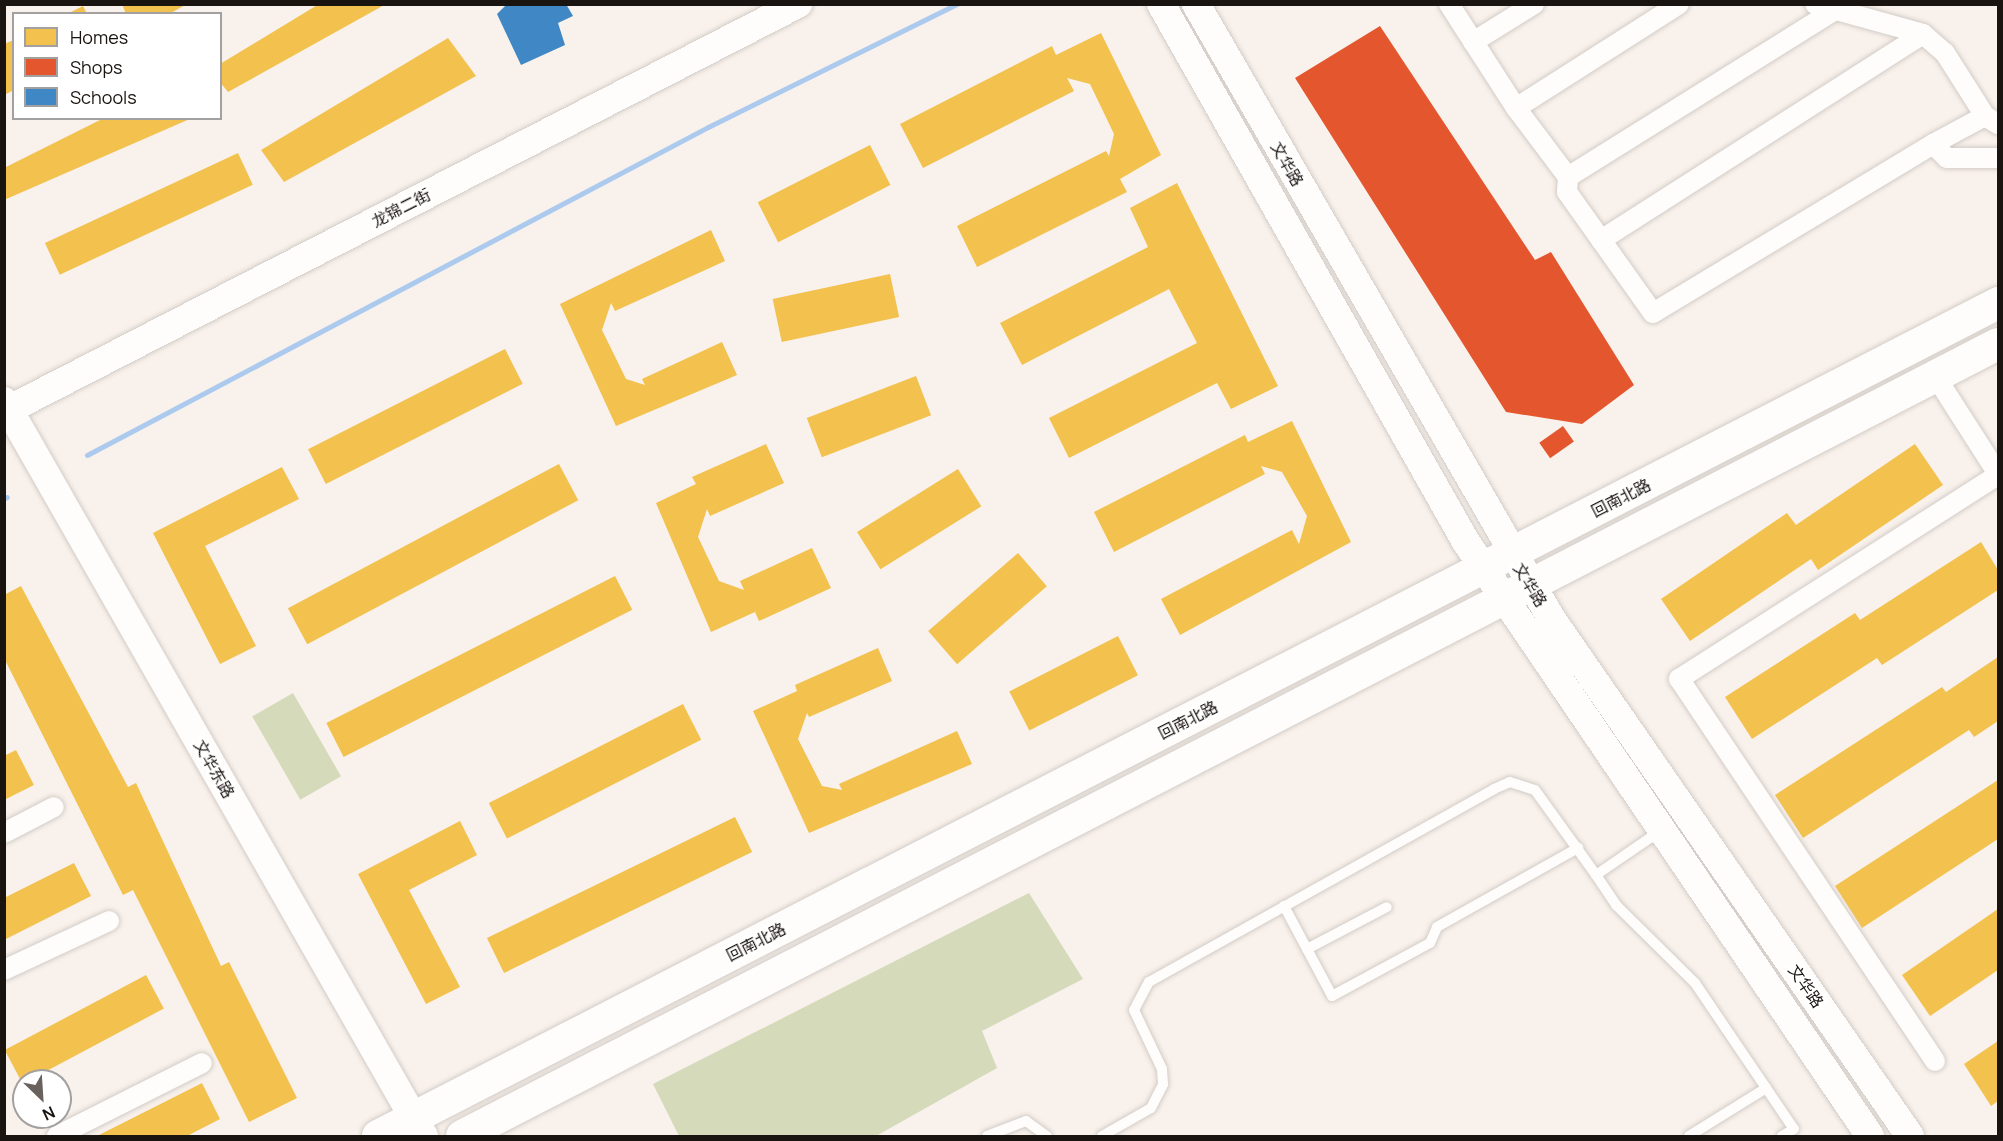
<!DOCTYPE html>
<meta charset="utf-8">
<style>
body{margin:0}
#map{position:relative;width:2003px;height:1141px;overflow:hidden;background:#f9f1eb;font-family:Manrope,"Noto Sans SC",sans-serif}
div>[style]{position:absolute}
.green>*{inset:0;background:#d4daba;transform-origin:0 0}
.homes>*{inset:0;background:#f2c14e;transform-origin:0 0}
.shops>*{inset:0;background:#e4572e;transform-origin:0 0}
.schools>*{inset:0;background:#3f88c5}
.stream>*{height:5px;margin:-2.5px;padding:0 2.5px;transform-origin:2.5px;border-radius:2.5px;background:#abcaee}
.roads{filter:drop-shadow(0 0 2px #d2ccc7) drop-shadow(0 0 2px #d2ccc7)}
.lane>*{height:10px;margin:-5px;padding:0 5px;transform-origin:5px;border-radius:5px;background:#fefdfc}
.street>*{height:20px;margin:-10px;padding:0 10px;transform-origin:10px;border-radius:10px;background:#fefdfc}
.secondary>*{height:28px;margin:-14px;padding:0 14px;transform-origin:14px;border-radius:14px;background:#fefdfc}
.primary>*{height:32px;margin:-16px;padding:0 16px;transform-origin:16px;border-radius:16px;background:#fefdfc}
span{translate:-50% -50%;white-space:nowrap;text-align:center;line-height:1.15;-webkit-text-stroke:6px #fff;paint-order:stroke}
.street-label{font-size:16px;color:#1a1411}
.frame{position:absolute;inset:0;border:6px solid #1a1411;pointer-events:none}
.legend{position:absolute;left:12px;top:12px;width:210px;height:108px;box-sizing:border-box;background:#fff;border:2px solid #a3a1a0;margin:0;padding:8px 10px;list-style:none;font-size:18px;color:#1a1411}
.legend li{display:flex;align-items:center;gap:12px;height:30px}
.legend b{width:30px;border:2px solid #a3a1a0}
.north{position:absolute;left:12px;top:1069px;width:60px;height:60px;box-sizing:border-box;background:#fff;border:2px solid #a3a1a0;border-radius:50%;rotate:155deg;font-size:16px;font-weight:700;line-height:24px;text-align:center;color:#1a1411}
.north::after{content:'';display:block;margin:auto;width:21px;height:27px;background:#68615d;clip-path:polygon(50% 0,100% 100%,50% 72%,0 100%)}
</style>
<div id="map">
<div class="green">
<i style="left:293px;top:693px;width:96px;height:47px;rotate:60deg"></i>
<i style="clip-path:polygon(1029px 893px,1083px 979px,982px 1031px,997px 1068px,876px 1136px,679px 1136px,653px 1084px)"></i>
</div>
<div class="homes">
<i style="clip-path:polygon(122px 4px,187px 4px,169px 14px,126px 14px)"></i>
<i style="clip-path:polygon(319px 4px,386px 4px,228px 92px,220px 82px,220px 64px)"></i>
<i style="clip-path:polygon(83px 6px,87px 14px,67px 14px)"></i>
<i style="clip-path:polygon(1101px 33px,1161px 155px,1120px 179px,1127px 192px,977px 267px,957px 226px,1106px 151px,1109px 156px,1114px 134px,1090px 84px,1067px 78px,1074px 91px,923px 168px,900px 124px,1052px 46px,1056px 55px)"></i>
<i style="clip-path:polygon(448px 38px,476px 76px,284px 182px,261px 150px)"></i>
<i style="clip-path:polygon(14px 40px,14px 90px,4px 95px,4px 44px)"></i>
<i style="clip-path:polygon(104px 118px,192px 118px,4px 200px,4px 168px)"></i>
<i style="left:870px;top:145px;width:45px;height:126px;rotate:63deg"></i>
<i style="left:238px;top:153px;width:35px;height:213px;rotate:65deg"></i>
<i style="clip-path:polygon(1177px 183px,1278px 386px,1231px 409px,1217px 383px,1069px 458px,1049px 418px,1197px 343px,1169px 289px,1022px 365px,1000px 323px,1148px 247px,1130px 208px)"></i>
<i style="clip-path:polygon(711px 230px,725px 261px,615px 311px,611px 303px,602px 330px,626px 379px,645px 385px,642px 379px,722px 342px,737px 375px,616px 426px,560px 304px)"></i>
<i style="left:890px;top:274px;width:44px;height:120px;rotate:78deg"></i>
<i style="left:505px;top:349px;width:39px;height:221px;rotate:63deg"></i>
<i style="left:916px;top:376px;width:42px;height:117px;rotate:69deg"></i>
<i style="clip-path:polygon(1292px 421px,1351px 542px,1180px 635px,1161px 599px,1292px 530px,1299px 544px,1307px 516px,1282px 472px,1261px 466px,1265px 474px,1114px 552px,1094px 512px,1245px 435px,1248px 442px)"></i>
<i style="clip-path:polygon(766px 444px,784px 483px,710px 516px,707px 509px,698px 537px,719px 581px,744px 590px,740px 581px,812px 548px,831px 588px,759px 621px,755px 612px,711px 632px,656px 503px,696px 484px,692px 477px)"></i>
<i style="clip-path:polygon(1915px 444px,1943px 485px,1818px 570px,1811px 559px,1690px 641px,1661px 599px,1787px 513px,1796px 525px)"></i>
<i style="left:559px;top:464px;width:41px;height:307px;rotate:62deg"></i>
<i style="clip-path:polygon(282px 467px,299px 499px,205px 546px,256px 646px,220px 664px,153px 533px)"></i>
<i style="left:958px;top:469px;width:44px;height:119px;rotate:58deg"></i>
<i style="clip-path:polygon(1981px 542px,1998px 570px,1998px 590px,1882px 665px,1877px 658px,1752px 739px,1725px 697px,1855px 613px,1860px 620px)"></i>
<i style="left:1018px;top:553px;width:44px;height:119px;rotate:49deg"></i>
<i style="left:615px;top:576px;width:38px;height:324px;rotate:63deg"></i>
<i style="clip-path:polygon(21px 586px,128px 787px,136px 783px,221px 966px,229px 962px,297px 1098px,249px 1122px,133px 890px,123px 895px,4px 658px,4px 595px)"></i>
<i style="left:1118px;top:636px;width:44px;height:122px;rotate:63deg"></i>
<i style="clip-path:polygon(878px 648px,892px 681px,809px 717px,807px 713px,798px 739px,822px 786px,842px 790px,839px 784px,957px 731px,972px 764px,809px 833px,753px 711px,797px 691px,795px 685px)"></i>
<i style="clip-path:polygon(1998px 657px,1998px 721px,1974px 737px,1969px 730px,1803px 838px,1775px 795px,1942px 687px,1946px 692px)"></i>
<i style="left:683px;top:704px;width:40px;height:218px;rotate:63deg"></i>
<i style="clip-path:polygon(16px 750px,34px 785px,4px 800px,4px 756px)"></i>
<i style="clip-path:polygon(1998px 780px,1998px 839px,1862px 928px,1835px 886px)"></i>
<i style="left:735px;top:817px;width:39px;height:276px;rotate:64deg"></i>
<i style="clip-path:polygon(460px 821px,477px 855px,409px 890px,460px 987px,426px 1004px,358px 874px)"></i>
<i style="clip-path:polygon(74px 863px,91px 896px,4px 940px,4px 898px)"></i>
<i style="clip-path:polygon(1998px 909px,1998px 970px,1930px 1016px,1902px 975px)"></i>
<i style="left:146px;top:975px;width:38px;height:160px;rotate:62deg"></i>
<i style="clip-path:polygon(1998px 1041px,1998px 1101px,1991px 1106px,1964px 1064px)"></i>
<i style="clip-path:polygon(202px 1083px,220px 1119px,187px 1136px,97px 1136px)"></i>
</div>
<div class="shops">
<i style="clip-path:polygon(1380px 26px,1535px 260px,1551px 252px,1634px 385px,1582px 424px,1506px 412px,1295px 78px)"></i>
<i style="left:1563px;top:426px;width:19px;height:29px;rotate:55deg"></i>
</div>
<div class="schools">
<i style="clip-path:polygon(507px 4px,566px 4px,573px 16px,558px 23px,565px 45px,521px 65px,497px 14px)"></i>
</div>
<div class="stream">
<i style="left:87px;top:455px;width:702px;rotate:-27.84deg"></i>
<i style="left:708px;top:127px;width:278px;rotate:-26.3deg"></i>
<i style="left:4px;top:498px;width:3px;rotate:-18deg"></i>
</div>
<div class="roads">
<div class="lane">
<i style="left:1596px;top:875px;width:36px;rotate:56deg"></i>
<i style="left:1616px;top:905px;width:111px;rotate:44.6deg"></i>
<i style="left:1695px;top:983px;width:176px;rotate:55.9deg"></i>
<i style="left:1794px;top:1129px;width:14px;rotate:150deg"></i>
<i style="left:1284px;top:906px;width:102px;rotate:61.9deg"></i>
<i style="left:1332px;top:996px;width:111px;rotate:-28.4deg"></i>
<i style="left:1430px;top:943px;width:17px;rotate:-66deg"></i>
<i style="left:1437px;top:927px;width:162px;rotate:-29.3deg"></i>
<i style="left:1307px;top:949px;width:90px;rotate:-27.7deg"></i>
<i style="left:987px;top:1136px;width:42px;rotate:-21deg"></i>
<i style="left:1026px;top:1121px;width:26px;rotate:36deg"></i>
<i style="left:1102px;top:1136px;width:56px;rotate:-29.7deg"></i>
<i style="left:1151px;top:1108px;width:27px;rotate:-63deg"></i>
<i style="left:1163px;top:1084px;width:15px;rotate:-94deg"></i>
<i style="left:1162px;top:1069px;width:65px;rotate:-115.4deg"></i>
<i style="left:1134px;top:1010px;width:32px;rotate:-62deg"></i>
<i style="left:1149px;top:982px;width:395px;rotate:-29.2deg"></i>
<i style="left:1494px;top:789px;width:17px;rotate:-24deg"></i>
<i style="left:1510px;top:782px;width:26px;rotate:18deg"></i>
<i style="left:1535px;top:790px;width:105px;rotate:54.3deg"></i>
<i style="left:1596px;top:875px;width:78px;rotate:-34.5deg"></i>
<i style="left:1689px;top:1136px;width:91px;rotate:-31.9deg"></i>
</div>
<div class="street">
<i style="left:1449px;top:4px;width:124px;rotate:57.2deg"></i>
<i style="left:1516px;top:108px;width:86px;rotate:53deg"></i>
<i style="left:1815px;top:4px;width:112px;rotate:15.5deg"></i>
<i style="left:1923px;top:34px;width:29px;rotate:41deg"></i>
<i style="left:1945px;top:53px;width:75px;rotate:57.6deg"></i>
<i style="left:1985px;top:116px;width:15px;rotate:32deg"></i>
<i style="left:1835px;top:10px;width:315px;rotate:148deg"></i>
<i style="left:1568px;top:177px;width:15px;rotate:94deg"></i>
<i style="left:1567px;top:192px;width:148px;rotate:54.6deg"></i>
<i style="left:1653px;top:313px;width:327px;rotate:-31.1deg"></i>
<i style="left:1933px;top:144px;width:20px;rotate:45deg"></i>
<i style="left:1947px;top:158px;width:51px"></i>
<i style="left:1473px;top:42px;width:72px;rotate:-31.9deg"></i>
<i style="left:1516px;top:108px;width:193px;rotate:-32.5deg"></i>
<i style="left:1933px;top:144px;width:59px;rotate:-28.3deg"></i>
<i style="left:1601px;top:240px;width:382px;rotate:-32.6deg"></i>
<i style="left:1936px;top:377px;width:115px;rotate:57.4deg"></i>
<i style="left:4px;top:833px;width:56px;rotate:-27.5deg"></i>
<i style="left:4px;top:970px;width:116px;rotate:-25deg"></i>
<i style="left:1935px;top:1061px;width:460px;rotate:-123.8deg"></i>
<i style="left:1679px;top:679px;width:379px;rotate:-32.6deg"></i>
<i style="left:57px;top:1136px;width:162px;rotate:-26.7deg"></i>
</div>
<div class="secondary">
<i style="left:1161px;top:4px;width:618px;rotate:60.45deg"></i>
<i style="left:1466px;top:542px;width:718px;rotate:55.78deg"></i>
<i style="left:1196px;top:4px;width:709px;rotate:59.96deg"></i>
<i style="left:1551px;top:618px;width:630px;rotate:55.28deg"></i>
<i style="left:4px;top:401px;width:847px;rotate:60.26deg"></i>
<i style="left:4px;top:412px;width:893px;rotate:-27.2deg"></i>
</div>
<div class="primary">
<i style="left:378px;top:1136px;width:1822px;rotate:-27.21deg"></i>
<i style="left:462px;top:1136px;width:1728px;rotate:-27.28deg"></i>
</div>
</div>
<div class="street-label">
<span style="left:1287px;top:164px;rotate:60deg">文华路</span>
<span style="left:401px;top:208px;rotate:-27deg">龙锦二街</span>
<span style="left:1621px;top:498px;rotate:-27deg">回南北路</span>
<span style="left:1530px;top:585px;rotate:58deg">文华路</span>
<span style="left:1188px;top:720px;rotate:-27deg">回南北路</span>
<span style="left:214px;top:769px;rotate:60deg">文华东路</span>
<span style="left:756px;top:942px;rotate:-27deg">回南北路</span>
<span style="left:1806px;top:986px;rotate:55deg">文华路</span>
</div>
<div class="frame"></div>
<ul class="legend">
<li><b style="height:16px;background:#f2c14e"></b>Homes</li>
<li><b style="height:16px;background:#e4572e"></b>Shops</li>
<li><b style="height:16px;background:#3f88c5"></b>Schools</li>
</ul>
<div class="north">N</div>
</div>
